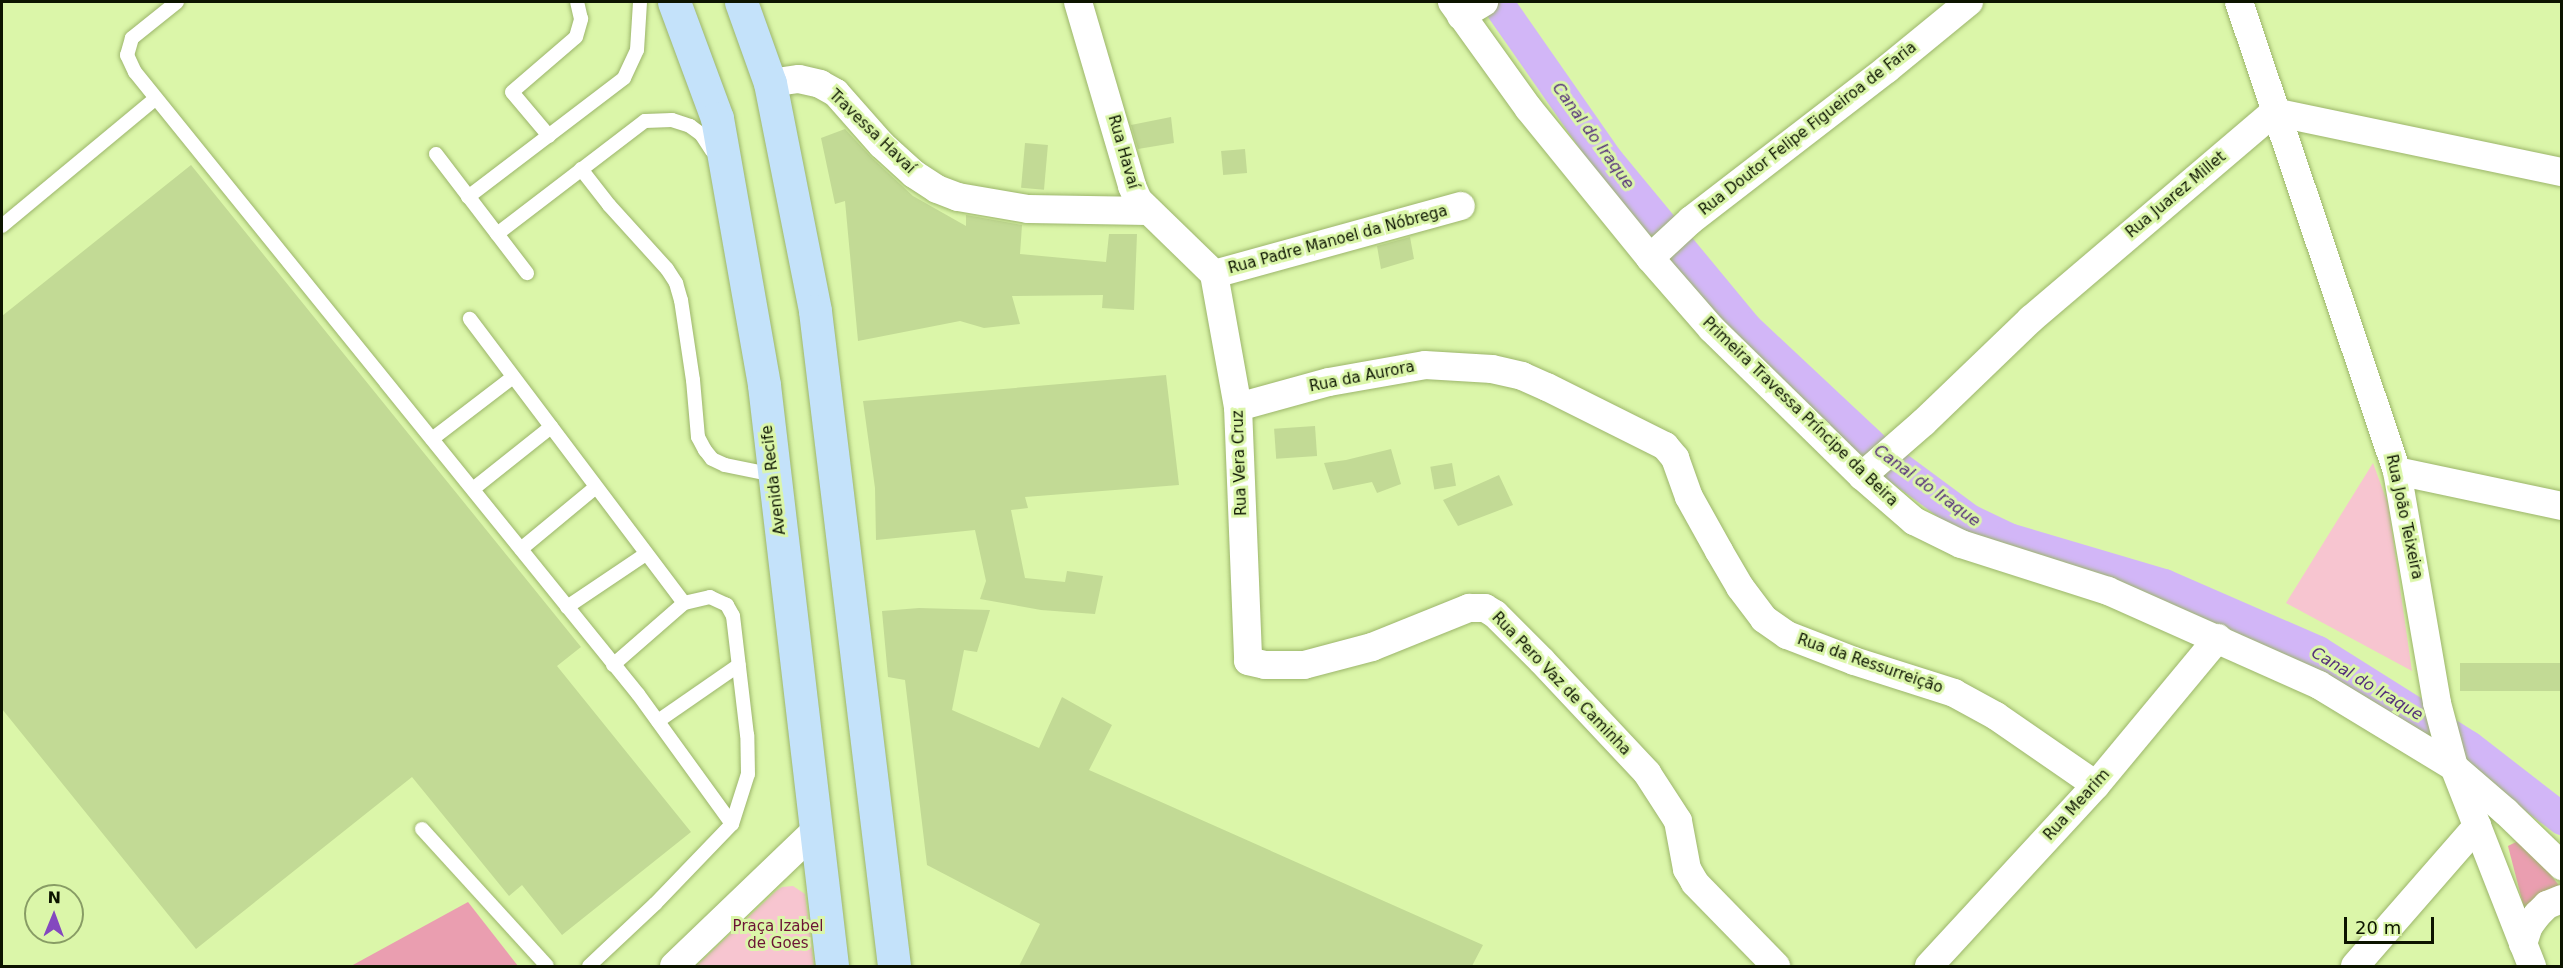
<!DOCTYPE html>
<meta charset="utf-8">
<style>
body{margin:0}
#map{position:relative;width:2563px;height:968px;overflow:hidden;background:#dbf6a9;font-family:"DejaVu Sans",sans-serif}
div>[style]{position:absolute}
.green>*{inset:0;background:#f7c5d0}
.forest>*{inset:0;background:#ea9eb0}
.canal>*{height:32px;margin:-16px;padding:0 16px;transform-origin:16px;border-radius:16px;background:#d2b6f7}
.building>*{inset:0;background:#c2da95;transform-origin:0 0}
.roads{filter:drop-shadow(0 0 2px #9cb56b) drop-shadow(0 0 2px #9cb56b)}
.lane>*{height:14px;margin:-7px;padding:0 7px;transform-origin:7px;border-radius:7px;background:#fff}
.street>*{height:28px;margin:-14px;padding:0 14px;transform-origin:14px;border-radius:14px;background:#fff}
.primary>*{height:33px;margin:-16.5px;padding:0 16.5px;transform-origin:16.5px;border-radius:16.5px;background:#c4e2fa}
span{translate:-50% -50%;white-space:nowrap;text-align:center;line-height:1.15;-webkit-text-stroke:6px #dbf6a9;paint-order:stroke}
.street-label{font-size:15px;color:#0c1400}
.park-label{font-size:15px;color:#6c1435}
.water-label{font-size:16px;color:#542f7a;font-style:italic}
.frame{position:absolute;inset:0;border:3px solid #0c1400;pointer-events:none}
.north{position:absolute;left:24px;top:884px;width:60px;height:60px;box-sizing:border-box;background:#dbf6a9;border:2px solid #889c65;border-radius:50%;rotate:1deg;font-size:16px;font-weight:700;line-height:24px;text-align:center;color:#0c1400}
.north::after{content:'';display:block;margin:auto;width:21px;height:27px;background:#8448bf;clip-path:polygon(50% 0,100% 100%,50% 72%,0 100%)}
.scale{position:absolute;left:2344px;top:917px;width:90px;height:27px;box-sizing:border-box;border:3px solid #0c1400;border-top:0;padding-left:8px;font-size:18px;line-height:21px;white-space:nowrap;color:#0c1400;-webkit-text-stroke:4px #dbf6a9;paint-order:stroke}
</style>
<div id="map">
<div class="green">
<i style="clip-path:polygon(2373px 463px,2388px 504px,2412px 671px,2286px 603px)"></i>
<i style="clip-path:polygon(793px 886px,805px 894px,814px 966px,696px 966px,776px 891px,782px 887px)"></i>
</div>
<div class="forest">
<i style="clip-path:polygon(2522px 839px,2561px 888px,2524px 908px,2508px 846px)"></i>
<i style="clip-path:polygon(468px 902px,518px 966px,351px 966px)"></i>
</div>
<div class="canal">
<i style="left:1497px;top:2px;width:194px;rotate:55.1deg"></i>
<i style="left:1608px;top:161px;width:217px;rotate:50.4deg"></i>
<i style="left:1746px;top:328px;width:189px;rotate:43.1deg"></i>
<i style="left:1884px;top:457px;width:106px;rotate:36.5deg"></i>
<i style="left:1969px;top:520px;width:44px;rotate:25.4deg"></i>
<i style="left:2009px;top:539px;width:162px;rotate:16.5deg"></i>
<i style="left:2164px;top:585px;width:168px;rotate:23.5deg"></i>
<i style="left:2318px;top:652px;width:178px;rotate:32.2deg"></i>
<i style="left:2469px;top:747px;width:118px;rotate:37.7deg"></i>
</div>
<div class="building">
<i style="clip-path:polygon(1171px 117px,1174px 143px,1138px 149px,1131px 125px)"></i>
<i style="clip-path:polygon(845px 129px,871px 157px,913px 196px,966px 226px,966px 215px,1022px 225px,1020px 254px,1106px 262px,1109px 234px,1137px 234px,1134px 310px,1102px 308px,1103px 295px,1012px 296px,1020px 324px,984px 328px,960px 321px,858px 341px,845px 201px,835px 204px,821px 138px)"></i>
<i style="left:1025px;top:143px;width:23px;height:45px;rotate:5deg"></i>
<i style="left:1245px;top:149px;width:24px;height:24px;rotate:85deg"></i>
<i style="clip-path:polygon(191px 165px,581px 647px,557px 666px,691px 832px,562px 935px,522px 885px,509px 896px,412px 777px,196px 949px,2px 709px,2px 316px)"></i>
<i style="clip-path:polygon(1410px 237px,1414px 259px,1381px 269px,1377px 246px)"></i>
<i style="clip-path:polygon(1166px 375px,1179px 485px,1025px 497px,1028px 508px,1011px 510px,1025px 578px,1065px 582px,1067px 571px,1103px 576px,1095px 614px,1041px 610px,980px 599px,986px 581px,975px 530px,876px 540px,875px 488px,863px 401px)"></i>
<i style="left:1315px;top:426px;width:30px;height:41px;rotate:86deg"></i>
<i style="clip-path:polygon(1391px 449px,1401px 484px,1377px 493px,1372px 482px,1333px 490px,1324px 463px,1346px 460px)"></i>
<i style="left:1452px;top:463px;width:23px;height:22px;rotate:80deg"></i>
<i style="clip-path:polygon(1499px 475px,1513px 505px,1458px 526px,1443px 500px)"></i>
<i style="clip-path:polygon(919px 608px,990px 610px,977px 652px,964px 650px,952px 710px,1039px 748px,1062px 697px,1112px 725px,1089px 770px,1483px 945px,1472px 966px,1019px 966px,1040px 924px,927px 865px,905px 680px,888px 677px,882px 611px)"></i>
<i style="left:2562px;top:663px;width:28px;height:102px;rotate:90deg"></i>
</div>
<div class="roads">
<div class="lane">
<i style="left:177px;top:2px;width:58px;rotate:141.3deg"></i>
<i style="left:132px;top:38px;width:18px;rotate:106deg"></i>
<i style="left:127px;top:55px;width:19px;rotate:65deg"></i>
<i style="left:135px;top:72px;width:800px;rotate:51.04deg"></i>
<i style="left:638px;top:694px;width:160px;rotate:54.1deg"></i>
<i style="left:732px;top:824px;width:52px;rotate:-72.3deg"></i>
<i style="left:748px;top:774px;width:39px;rotate:-91deg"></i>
<i style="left:747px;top:735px;width:120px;rotate:-96.7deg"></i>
<i style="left:733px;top:616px;width:13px;rotate:-119deg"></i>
<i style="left:727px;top:605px;width:19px;rotate:-155deg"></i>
<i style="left:710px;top:597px;width:27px;rotate:167deg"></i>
<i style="left:684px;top:603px;width:356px;rotate:-127deg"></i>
<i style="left:549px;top:136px;width:57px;rotate:-130.1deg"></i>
<i style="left:512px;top:92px;width:84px;rotate:-40.7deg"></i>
<i style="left:576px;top:37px;width:19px;rotate:-74deg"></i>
<i style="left:581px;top:19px;width:17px;rotate:-103deg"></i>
<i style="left:436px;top:154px;width:150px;rotate:52.6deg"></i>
<i style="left:581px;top:169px;width:46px;rotate:52.1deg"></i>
<i style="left:609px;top:205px;width:86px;rotate:47.8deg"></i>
<i style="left:667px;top:269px;width:17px;rotate:57deg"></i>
<i style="left:676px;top:283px;width:18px;rotate:74deg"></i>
<i style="left:681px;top:300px;width:81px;rotate:81.5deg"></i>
<i style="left:693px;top:380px;width:57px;rotate:85deg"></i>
<i style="left:698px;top:437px;width:15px;rotate:62deg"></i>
<i style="left:705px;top:450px;width:11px;rotate:52deg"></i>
<i style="left:712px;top:459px;width:14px;rotate:25deg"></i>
<i style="left:725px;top:465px;width:50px;rotate:11.5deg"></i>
<i style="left:468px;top:197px;width:196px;rotate:-37.3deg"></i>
<i style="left:624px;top:78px;width:31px;rotate:-65deg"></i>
<i style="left:637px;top:50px;width:48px;rotate:-86.4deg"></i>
<i style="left:2px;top:226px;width:199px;rotate:-39.7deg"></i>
<i style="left:497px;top:234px;width:186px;rotate:-37.4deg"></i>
<i style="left:645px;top:121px;width:27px;rotate:-2deg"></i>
<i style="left:672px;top:120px;width:19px;rotate:18deg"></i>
<i style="left:690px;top:126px;width:14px;rotate:36deg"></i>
<i style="left:701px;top:134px;width:20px;rotate:57deg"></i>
<i style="left:432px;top:439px;width:102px;rotate:-37.4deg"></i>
<i style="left:473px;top:489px;width:100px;rotate:-38.5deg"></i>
<i style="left:521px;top:549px;width:97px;rotate:-39.6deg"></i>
<i style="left:567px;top:607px;width:95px;rotate:-33.9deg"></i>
<i style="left:613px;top:665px;width:94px;rotate:-41.1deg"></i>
<i style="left:658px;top:721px;width:98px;rotate:-34.7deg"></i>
<i style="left:422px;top:829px;width:185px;rotate:47.6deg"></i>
<i style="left:589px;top:966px;width:91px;rotate:-43.2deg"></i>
<i style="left:655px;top:904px;width:111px;rotate:-46.1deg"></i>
</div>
<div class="street">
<i style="left:1078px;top:2px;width:192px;rotate:73.6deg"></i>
<i style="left:1132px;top:186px;width:15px;rotate:67deg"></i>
<i style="left:1138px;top:200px;width:106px;rotate:44.2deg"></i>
<i style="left:1452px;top:2px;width:132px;rotate:54.3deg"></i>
<i style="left:1529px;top:109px;width:192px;rotate:50.9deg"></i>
<i style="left:1650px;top:258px;width:94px;rotate:48.9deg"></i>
<i style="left:1712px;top:329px;width:210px;rotate:44.4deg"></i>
<i style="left:1862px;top:476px;width:69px;rotate:40.9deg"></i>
<i style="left:1914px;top:521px;width:52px;rotate:26.1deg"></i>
<i style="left:1961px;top:544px;width:154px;rotate:17.7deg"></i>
<i style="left:2108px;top:591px;width:231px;rotate:24deg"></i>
<i style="left:2319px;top:685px;width:158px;rotate:31.3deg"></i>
<i style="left:2454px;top:767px;width:69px;rotate:40.9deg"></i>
<i style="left:2506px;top:812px;width:78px;rotate:44deg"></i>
<i style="left:2239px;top:2px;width:495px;rotate:71.4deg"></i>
<i style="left:2397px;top:471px;width:235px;rotate:80.2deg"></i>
<i style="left:2437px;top:703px;width:66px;rotate:75.1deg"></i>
<i style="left:2454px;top:767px;width:214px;rotate:68.6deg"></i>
<i style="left:1461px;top:16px;width:27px;rotate:-31deg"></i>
<i style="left:770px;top:83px;width:29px;rotate:-8deg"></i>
<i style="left:799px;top:79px;width:22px;rotate:13deg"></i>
<i style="left:820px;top:84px;width:18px;rotate:29deg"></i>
<i style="left:836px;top:93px;width:69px;rotate:48.5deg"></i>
<i style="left:882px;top:145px;width:43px;rotate:42.2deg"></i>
<i style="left:914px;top:174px;width:27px;rotate:33deg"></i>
<i style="left:937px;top:189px;width:22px;rotate:21deg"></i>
<i style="left:958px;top:197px;width:71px;rotate:9.7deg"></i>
<i style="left:1028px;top:209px;width:120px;rotate:1deg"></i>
<i style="left:1650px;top:258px;width:56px;rotate:-42.8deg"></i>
<i style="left:1691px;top:220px;width:247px;rotate:-37.6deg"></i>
<i style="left:1887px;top:69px;width:106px;rotate:-39.3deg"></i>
<i style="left:1214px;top:274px;width:135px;rotate:79.8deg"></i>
<i style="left:1238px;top:407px;width:254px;rotate:87.7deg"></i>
<i style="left:1248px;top:661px;width:17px;rotate:13deg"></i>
<i style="left:1265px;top:665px;width:39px"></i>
<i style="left:1304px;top:665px;width:70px;rotate:-14.8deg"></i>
<i style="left:1372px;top:647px;width:105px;rotate:-21.9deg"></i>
<i style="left:1469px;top:608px;width:16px"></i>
<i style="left:1485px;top:608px;width:12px;rotate:31deg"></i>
<i style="left:1495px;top:614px;width:66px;rotate:45deg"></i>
<i style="left:1542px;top:661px;width:154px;rotate:46.8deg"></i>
<i style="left:1647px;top:773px;width:57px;rotate:57.1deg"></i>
<i style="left:1678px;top:821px;width:49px;rotate:79.4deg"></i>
<i style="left:1687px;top:869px;width:16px;rotate:60deg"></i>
<i style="left:1695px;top:883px;width:116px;rotate:45.7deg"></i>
<i style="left:1214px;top:274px;width:256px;rotate:-15.4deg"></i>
<i style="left:1238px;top:407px;width:94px;rotate:-15.4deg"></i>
<i style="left:1329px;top:382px;width:97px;rotate:-10deg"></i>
<i style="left:1425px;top:365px;width:67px;rotate:3.4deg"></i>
<i style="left:1492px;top:369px;width:31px;rotate:13deg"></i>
<i style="left:1522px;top:376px;width:27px;rotate:24deg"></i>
<i style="left:1547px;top:387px;width:132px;rotate:26.6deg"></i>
<i style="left:1665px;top:446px;width:16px;rotate:50deg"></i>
<i style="left:1675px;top:458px;width:41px;rotate:70.3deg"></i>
<i style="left:1689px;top:497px;width:62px;rotate:60.9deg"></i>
<i style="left:1719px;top:551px;width:42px;rotate:59.7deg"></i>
<i style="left:1740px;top:587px;width:40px;rotate:53deg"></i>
<i style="left:1764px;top:619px;width:28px;rotate:35deg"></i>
<i style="left:1787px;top:635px;width:72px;rotate:21.2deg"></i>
<i style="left:1854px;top:661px;width:105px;rotate:17.7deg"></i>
<i style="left:1954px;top:693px;width:48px;rotate:28.7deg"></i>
<i style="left:1996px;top:716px;width:121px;rotate:34.6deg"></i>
<i style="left:2397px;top:471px;width:169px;rotate:12deg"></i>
<i style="left:1862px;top:476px;width:82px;rotate:-41.1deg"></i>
<i style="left:1924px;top:422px;width:149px;rotate:-43.9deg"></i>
<i style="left:2031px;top:319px;width:319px;rotate:-40.4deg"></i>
<i style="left:2274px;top:112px;width:294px;rotate:11.8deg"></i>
<i style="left:2523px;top:944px;width:19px;rotate:-72deg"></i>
<i style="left:2529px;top:926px;width:14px;rotate:-54deg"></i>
<i style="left:2537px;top:915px;width:14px;rotate:-45deg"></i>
<i style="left:2547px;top:905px;width:16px;rotate:-22deg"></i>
<i style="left:674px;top:966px;width:195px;rotate:-43.8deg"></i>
<i style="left:1929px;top:966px;width:246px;rotate:-47.3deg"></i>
<i style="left:2096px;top:785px;width:191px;rotate:-50.3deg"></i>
<i style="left:2355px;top:966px;width:186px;rotate:-48.9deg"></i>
</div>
<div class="primary">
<i style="left:674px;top:2px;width:124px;rotate:69.7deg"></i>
<i style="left:717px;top:118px;width:271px;rotate:80deg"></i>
<i style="left:764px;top:385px;width:585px;rotate:83.32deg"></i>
<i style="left:741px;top:2px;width:86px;rotate:70.3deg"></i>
<i style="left:770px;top:83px;width:232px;rotate:78.8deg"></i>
<i style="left:815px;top:311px;width:660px;rotate:83.12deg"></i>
</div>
</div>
<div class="street-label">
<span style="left:1808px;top:129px;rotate:-38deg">Rua Doutor Felipe Figueiroa de Faria</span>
<span style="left:872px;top:132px;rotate:44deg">Travessa Havaí</span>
<span style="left:1123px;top:152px;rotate:74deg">Rua Havaí</span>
<span style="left:2176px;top:195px;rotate:-40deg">Rua Juarez Millet</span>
<span style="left:1338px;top:240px;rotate:-15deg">Rua Padre Manoel da Nóbrega</span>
<span style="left:1362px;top:377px;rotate:-11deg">Rua da Aurora</span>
<span style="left:1800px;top:412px;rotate:44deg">Primeira Travessa Príncipe da Beira</span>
<span style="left:1240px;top:463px;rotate:-92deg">Rua Vera Cruz</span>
<span style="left:774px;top:480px;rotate:-97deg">Avenida Recife</span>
<span style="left:2404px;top:517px;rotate:78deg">Rua João Teixeira</span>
<span style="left:1870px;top:664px;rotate:19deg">Rua da Ressurreição</span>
<span style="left:1561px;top:684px;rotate:46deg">Rua Pero Vaz de Caminha</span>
<span style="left:2077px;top:805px;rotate:-48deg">Rua Mearim</span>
</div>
<div class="park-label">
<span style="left:778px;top:935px">Praça Izabel<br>de Goes</span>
</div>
<div class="water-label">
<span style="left:1593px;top:136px;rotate:54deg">Canal do Iraque</span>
<span style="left:1927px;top:486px;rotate:36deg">Canal do Iraque</span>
<span style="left:2367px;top:684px;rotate:31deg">Canal do Iraque</span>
</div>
<div class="frame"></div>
<div class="north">N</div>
<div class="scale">20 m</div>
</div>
